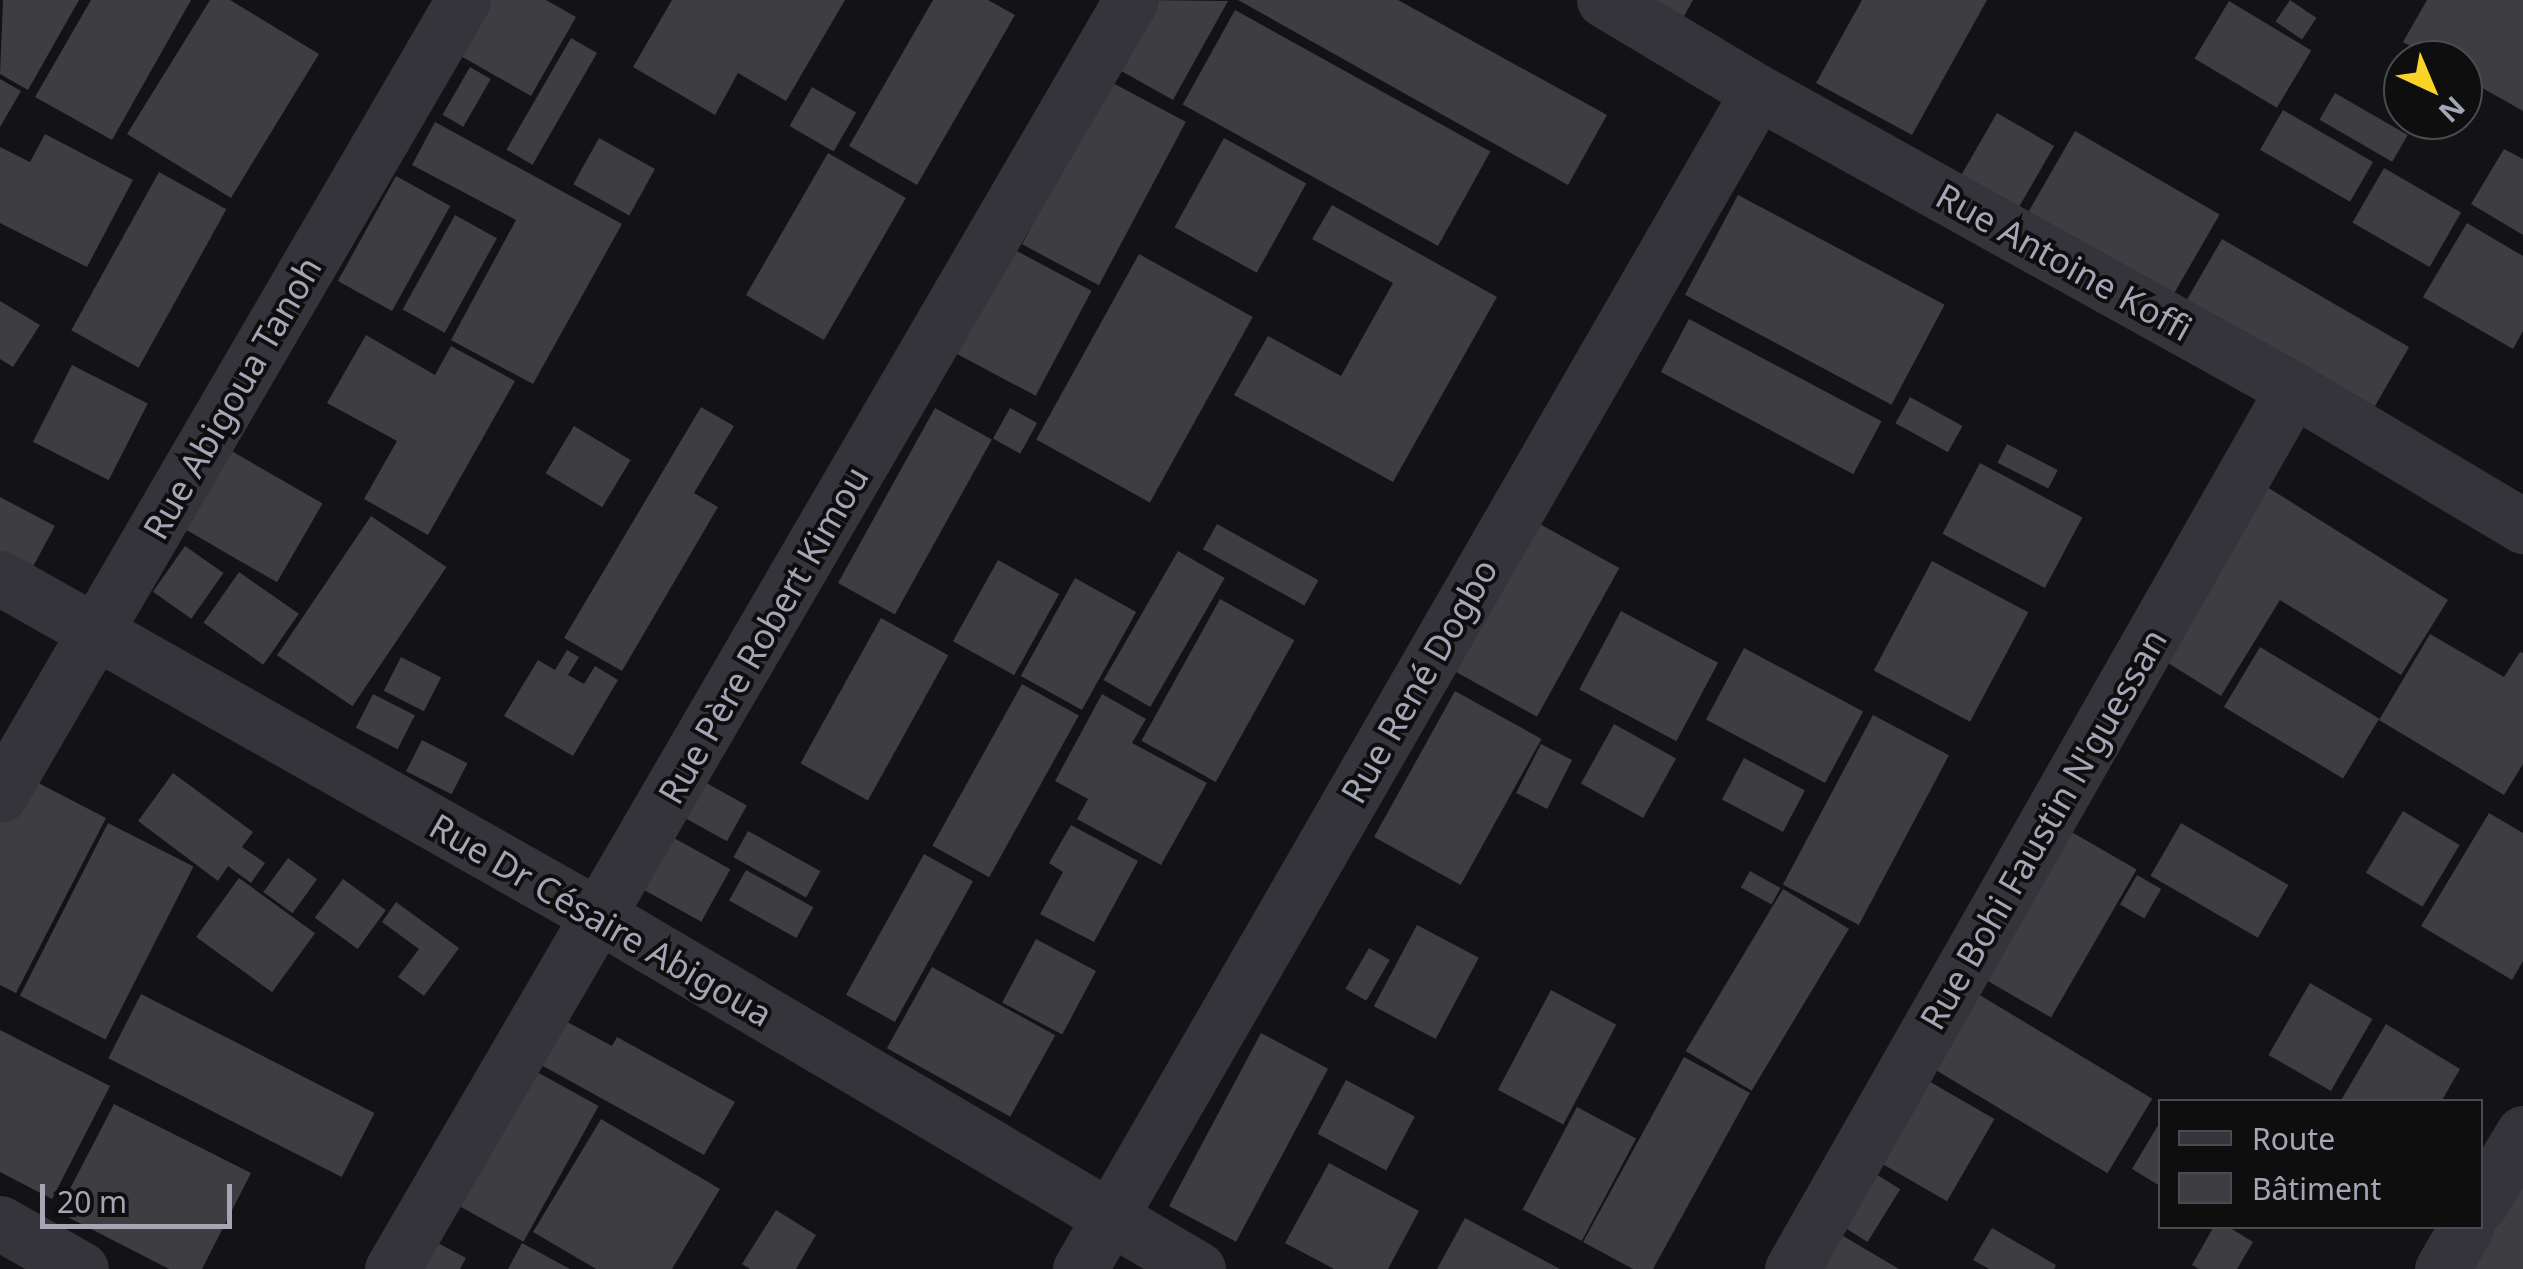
<!DOCTYPE html>
<meta charset="utf-8">
<style>
body{margin:0}
#map{position:relative;width:2523px;height:1269px;overflow:hidden;background:#131315;font-family:"Noto Sans",sans-serif}
div>[style]{position:absolute}
.building>*{inset:0;background:#3d3d42;transform-origin:0 0}
.minor>*{height:55px;margin:-27.5px;padding:0 27.5px;transform-origin:27.5px;border-radius:27.5px;background:#34343a}
span{translate:-50% -50%;white-space:nowrap;text-align:center;line-height:1.15;-webkit-text-stroke:8px #0e0e0f;paint-order:stroke}
.street-label{font-size:35px;color:#a4a6b6}
.legend{position:absolute;left:2158px;top:1099px;width:325px;height:130px;box-sizing:border-box;background:#0e0e0f;border:2px solid #4a4b52;margin:0;padding:12px 18px;list-style:none;font-size:30px;color:#a4a6b6}
.legend li{display:flex;align-items:center;gap:20px;height:50px}
.legend b{width:50px;border:2px solid #4a4b52}
.north{position:absolute;left:2383px;top:40px;width:100px;height:100px;box-sizing:border-box;background:#0e0e0f;border:2px solid #4a4b52;border-radius:50%;rotate:136deg;font-size:28px;font-weight:700;line-height:40px;text-align:center;color:#a4a6b6}
.north::after{content:'';display:block;margin:auto;width:35px;height:45px;background:#f9d426;clip-path:polygon(50% 0,100% 100%,50% 72%,0 100%)}
.scale{position:absolute;left:40px;top:1184px;width:192px;height:45px;box-sizing:border-box;border:5px solid #a4a6b6;border-top:0;padding-left:12px;font-size:30px;line-height:35px;white-space:nowrap;color:#a4a6b6;-webkit-text-stroke:8px #0e0e0f;paint-order:stroke}
</style>
<div id="map">
<div class="building">
<i style="clip-path:polygon(3px 0,79px 0,28px 90px,0 74px)"></i>
<i style="clip-path:polygon(91px 0,191px 0,112px 140px,35px 97px)"></i>
<i style="clip-path:polygon(210px 0,230px 0,319px 54px,231px 198px,127px 134px)"></i>
<i style="clip-path:polygon(478px 0,546px 0,576px 17px,531px 96px,450px 50px)"></i>
<i style="clip-path:polygon(672px 0,845px 0,786px 101px,738px 73px,715px 115px,633px 67px)"></i>
<i style="clip-path:polygon(933px 0,988px 0,1015px 15px,917px 185px,849px 146px)"></i>
<i style="clip-path:polygon(1142px 0,1228px 1px,1173px 100px,1107px 63px)"></i>
<i style="clip-path:polygon(1238px 0,1398px 0,1607px 115px,1568px 185px)"></i>
<i style="clip-path:polygon(1629px 0,1693px 0,1678px 27px)"></i>
<i style="clip-path:polygon(1862px 0,1987px 0,1912px 135px,1816px 83px)"></i>
<i style="left:2290px;top:0;width:32px;height:26px;rotate:34deg"></i>
<i style="clip-path:polygon(2427px 0,2523px 0,2523px 111px,2463px 77px,2463px 60px,2434px 60px,2403px 42px)"></i>
<i style="left:2229px;top:1px;width:96px;height:67px;rotate:31deg"></i>
<i style="left:1235px;top:10px;width:292px;height:108px;rotate:29deg"></i>
<i style="left:571px;top:38px;width:30px;height:129px;rotate:30deg"></i>
<i style="left:470px;top:67px;width:24px;height:55px;rotate:30deg"></i>
<i style="clip-path:polygon(0 79px,21px 91px,0 127px)"></i>
<i style="left:1109px;top:81px;width:87px;height:185px;rotate:28deg"></i>
<i style="left:812px;top:87px;width:51px;height:45px;rotate:30deg"></i>
<i style="left:2335px;top:93px;width:84px;height:31px;rotate:30deg"></i>
<i style="left:2283px;top:110px;width:104px;height:46px;rotate:30deg"></i>
<i style="left:1997px;top:113px;width:66px;height:83px;rotate:30deg"></i>
<i style="clip-path:polygon(435px 122px,622px 224px,533px 384px,451px 340px,516px 220px,412px 165px)"></i>
<i style="left:2075px;top:131px;width:167px;height:95px;rotate:30deg"></i>
<i style="clip-path:polygon(45px 134px,133px 180px,87px 267px,0 223px,0 147px,30px 162px)"></i>
<i style="left:599px;top:138px;width:64px;height:53px;rotate:29deg"></i>
<i style="left:1224px;top:138px;width:94px;height:102px;rotate:29deg"></i>
<i style="clip-path:polygon(2504px 149px,2523px 159px,2523px 235px,2471px 204px)"></i>
<i style="left:828px;top:153px;width:90px;height:164px;rotate:30deg"></i>
<i style="left:2384px;top:168px;width:89px;height:63px;rotate:30deg"></i>
<i style="left:159px;top:172px;width:77px;height:181px;rotate:29deg"></i>
<i style="left:396px;top:176px;width:62px;height:120px;rotate:29deg"></i>
<i style="left:1738px;top:195px;width:234px;height:113px;rotate:28deg"></i>
<i style="clip-path:polygon(1332px 205px,1497px 297px,1393px 482px,1234px 395px,1268px 336px,1341px 376px,1393px 283px,1312px 239px)"></i>
<i style="left:455px;top:215px;width:48px;height:108px;rotate:29deg"></i>
<i style="clip-path:polygon(2467px 223px,2523px 256px,2523px 331px,2513px 349px,2423px 297px)"></i>
<i style="left:2222px;top:239px;width:216px;height:82px;rotate:30deg"></i>
<i style="left:1013px;top:249px;width:89px;height:119px;rotate:28deg"></i>
<i style="left:1139px;top:254px;width:130px;height:212px;rotate:29deg"></i>
<i style="clip-path:polygon(0 301px,40px 325px,13px 367px,0 359px)"></i>
<i style="left:1689px;top:319px;width:218px;height:60px;rotate:28deg"></i>
<i style="clip-path:polygon(366px 335px,435px 375px,451px 346px,515px 381px,428px 535px,364px 499px,397px 441px,327px 403px)"></i>
<i style="left:72px;top:365px;width:85px;height:86px;rotate:27deg"></i>
<i style="left:1910px;top:397px;width:60px;height:30px;rotate:29deg"></i>
<i style="clip-path:polygon(701px 407px,734px 426px,694px 493px,718px 507px,622px 671px,564px 638px)"></i>
<i style="left:935px;top:408px;width:65px;height:200px;rotate:29deg"></i>
<i style="left:1010px;top:408px;width:31px;height:35px;rotate:29deg"></i>
<i style="left:574px;top:426px;width:66px;height:55px;rotate:31deg"></i>
<i style="left:216px;top:442px;width:123px;height:91px;rotate:30deg"></i>
<i style="left:2007px;top:444px;width:57px;height:21px;rotate:27deg"></i>
<i style="left:1980px;top:463px;width:116px;height:80px;rotate:28deg"></i>
<i style="clip-path:polygon(2267px 487px,2448px 600px,2401px 675px,2280px 600px,2221px 696px,2160px 658px)"></i>
<i style="clip-path:polygon(0 497px,55px 526px,30px 572px,0 556px)"></i>
<i style="left:371px;top:516px;width:91px;height:168px;rotate:34deg"></i>
<i style="left:1538px;top:523px;width:93px;height:170px;rotate:29deg"></i>
<i style="left:1217px;top:524px;width:116px;height:29px;rotate:29deg"></i>
<i style="left:185px;top:546px;width:47px;height:56px;rotate:35deg"></i>
<i style="left:1178px;top:551px;width:54px;height:149px;rotate:30deg"></i>
<i style="left:998px;top:560px;width:70px;height:93px;rotate:29deg"></i>
<i style="left:1932px;top:561px;width:109px;height:124px;rotate:28deg"></i>
<i style="left:239px;top:572px;width:73px;height:62px;rotate:35deg"></i>
<i style="left:1075px;top:578px;width:70px;height:112px;rotate:29deg"></i>
<i style="left:1220px;top:599px;width:85px;height:162px;rotate:29deg"></i>
<i style="left:1621px;top:611px;width:110px;height:89px;rotate:28deg"></i>
<i style="left:881px;top:618px;width:77px;height:166px;rotate:29deg"></i>
<i style="clip-path:polygon(2430px 634px,2504px 677px,2520px 652px,2523px 653px,2523px 764px,2504px 795px,2379px 720px)"></i>
<i style="left:2260px;top:647px;width:139px;height:70px;rotate:31deg"></i>
<i style="left:1744px;top:648px;width:135px;height:81px;rotate:28deg"></i>
<i style="clip-path:polygon(567px 650px,579px 657px,568px 675px,584px 684px,595px 666px,618px 680px,573px 756px,504px 716px,538px 660px,555px 670px)"></i>
<i style="left:401px;top:657px;width:45px;height:38px;rotate:27deg"></i>
<i style="left:1022px;top:684px;width:65px;height:185px;rotate:29deg"></i>
<i style="left:1455px;top:691px;width:99px;height:167px;rotate:29deg"></i>
<i style="left:373px;top:694px;width:47px;height:38px;rotate:27deg"></i>
<i style="clip-path:polygon(1102px 694px,1146px 719px,1132px 743px,1207px 783px,1161px 865px,1077px 819px,1088px 799px,1055px 781px)"></i>
<i style="left:1873px;top:715px;width:86px;height:192px;rotate:28deg"></i>
<i style="left:1614px;top:724px;width:71px;height:68px;rotate:29deg"></i>
<i style="left:422px;top:740px;width:51px;height:35px;rotate:27deg"></i>
<i style="left:1541px;top:744px;width:35px;height:55px;rotate:27deg"></i>
<i style="left:1744px;top:758px;width:69px;height:47px;rotate:28deg"></i>
<i style="clip-path:polygon(173px 773px,253px 832px,242px 847px,265px 863px,251px 883px,228px 866px,218px 881px,138px 821px)"></i>
<i style="left:690px;top:774px;width:65px;height:41px;rotate:29deg"></i>
<i style="clip-path:polygon(23px 775px,106px 818px,16px 993px,0 985px,0 819px)"></i>
<i style="left:2403px;top:811px;width:66px;height:72px;rotate:31deg"></i>
<i style="clip-path:polygon(2489px 813px,2523px 833px,2523px 961px,2512px 980px,2421px 926px)"></i>
<i style="left:108px;top:823px;width:96px;height:194px;rotate:27deg"></i>
<i style="left:2181px;top:823px;width:124px;height:61px;rotate:30deg"></i>
<i style="clip-path:polygon(1071px 825px,1138px 861px,1094px 942px,1040px 914px,1063px 872px,1049px 863px)"></i>
<i style="left:2063px;top:827px;width:85px;height:171px;rotate:30deg"></i>
<i style="left:656px;top:828px;width:85px;height:60px;rotate:29deg"></i>
<i style="left:748px;top:831px;width:83px;height:30px;rotate:29deg"></i>
<i style="left:924px;top:854px;width:56px;height:161px;rotate:29deg"></i>
<i style="left:288px;top:858px;width:36px;height:42px;rotate:36deg"></i>
<i style="left:746px;top:870px;width:77px;height:35px;rotate:29deg"></i>
<i style="left:1750px;top:871px;width:35px;height:19px;rotate:29deg"></i>
<i style="left:2137px;top:875px;width:28px;height:34px;rotate:30deg"></i>
<i style="left:239px;top:878px;width:94px;height:73px;rotate:36deg"></i>
<i style="left:343px;top:879px;width:53px;height:48px;rotate:36deg"></i>
<i style="left:1783px;top:889px;width:77px;height:189px;rotate:31deg"></i>
<i style="clip-path:polygon(396px 902px,459px 948px,424px 996px,398px 977px,419px 949px,382px 922px)"></i>
<i style="left:1417px;top:925px;width:70px;height:92px;rotate:28deg"></i>
<i style="left:1036px;top:939px;width:68px;height:72px;rotate:28deg"></i>
<i style="left:1369px;top:948px;width:24px;height:47px;rotate:30deg"></i>
<i style="left:932px;top:967px;width:141px;height:93px;rotate:29deg"></i>
<i style="left:2310px;top:983px;width:72px;height:83px;rotate:30deg"></i>
<i style="left:1968px;top:988px;width:215px;height:87px;rotate:31deg"></i>
<i style="left:1551px;top:990px;width:74px;height:113px;rotate:28deg"></i>
<i style="left:141px;top:994px;width:262px;height:72px;rotate:27deg"></i>
<i style="clip-path:polygon(558px 1017px,612px 1046px,617px 1037px,735px 1102px,704px 1155px,534px 1061px)"></i>
<i style="clip-path:polygon(2386px 1024px,2460px 1069px,2441px 1102px,2340px 1102px)"></i>
<i style="clip-path:polygon(0 1030px,110px 1086px,52px 1199px,0 1172px)"></i>
<i style="left:1261px;top:1033px;width:76px;height:196px;rotate:28deg"></i>
<i style="clip-path:polygon(1684px 1057px,1750px 1093px,1653px 1269px,1633px 1269px,1583px 1242px)"></i>
<i style="left:519px;top:1062px;width:91px;height:155px;rotate:29deg"></i>
<i style="left:1920px;top:1076px;width:86px;height:95px;rotate:30deg"></i>
<i style="left:1346px;top:1080px;width:78px;height:61px;rotate:28deg"></i>
<i style="clip-path:polygon(114px 1104px,251px 1173px,202px 1269px,169px 1269px,58px 1212px)"></i>
<i style="left:1577px;top:1107px;width:67px;height:116px;rotate:28deg"></i>
<i style="clip-path:polygon(601px 1119px,720px 1189px,672px 1269px,596px 1269px,533px 1232px)"></i>
<i style="clip-path:polygon(2160px 1122px,2160px 1186px,2132px 1169px)"></i>
<i style="clip-path:polygon(2523px 1162px,2523px 1269px,2461px 1269px)"></i>
<i style="clip-path:polygon(1329px 1163px,1419px 1211px,1388px 1269px,1334px 1269px,1285px 1243px)"></i>
<i style="left:1863px;top:1166px;width:44px;height:62px;rotate:32deg"></i>
<i style="clip-path:polygon(776px 1210px,816px 1235px,796px 1269px,750px 1269px,742px 1264px)"></i>
<i style="clip-path:polygon(1465px 1218px,1560px 1269px,1437px 1269px)"></i>
<i style="clip-path:polygon(2214px 1226px,2227px 1226px,2253px 1242px,2237px 1269px,2199px 1269px,2192px 1265px)"></i>
<i style="clip-path:polygon(1992px 1228px,2056px 1265px,2054px 1269px,1989px 1269px,1973px 1260px)"></i>
<i style="clip-path:polygon(1833px 1230px,1899px 1269px,1810px 1269px)"></i>
<i style="clip-path:polygon(419px 1233px,466px 1258px,460px 1269px,399px 1269px)"></i>
<i style="clip-path:polygon(522px 1243px,570px 1269px,508px 1269px)"></i>
</div>
<div class="minor">
<i style="left:1604px;top:0;width:179px;rotate:30.9deg"></i>
<i style="left:1758px;top:92px;width:612px;rotate:29.04deg"></i>
<i style="left:2293px;top:389px;width:268px;rotate:30.8deg"></i>
<i style="left:0;top:578px;width:690px;rotate:29.43deg"></i>
<i style="left:601px;top:917px;width:693px;rotate:30.52deg"></i>
<i style="left:0;top:795px;width:920px;rotate:-59.78deg"></i>
<i style="left:2480px;top:1204px;width:83px;rotate:-58.8deg"></i>
<i style="left:0;top:1223px;width:93px;rotate:29.6deg"></i>
<i style="left:392px;top:1269px;width:1468px;rotate:-59.79deg"></i>
<i style="left:1080px;top:1269px;width:1358px;rotate:-60.06deg"></i>
<i style="left:1792px;top:1269px;width:1013px;rotate:-60.35deg"></i>
<i style="left:2442px;top:1269px;width:50px;rotate:-59.8deg"></i>
</div>
<div class="street-label">
<span style="left:2064px;top:262px;rotate:29deg">Rue Antoine Koffi</span>
<span style="left:232px;top:398px;rotate:-60deg">Rue Abigoua Tanoh</span>
<span style="left:763px;top:635px;rotate:-60deg">Rue Père Robert Kimou</span>
<span style="left:1419px;top:681px;rotate:-60deg">Rue René Dogbo</span>
<span style="left:2043px;top:829px;rotate:-60deg">Rue Bohi Faustin N'guessan</span>
<span style="left:601px;top:920px;rotate:30deg">Rue Dr Césaire Abigoua</span>
</div>
<ul class="legend">
<li><b style="height:12px;background:#34343a"></b>Route</li>
<li><b style="height:28px;background:#3d3d42"></b>Bâtiment</li>
</ul>
<div class="north">N</div>
<div class="scale">20 m</div>
</div>
